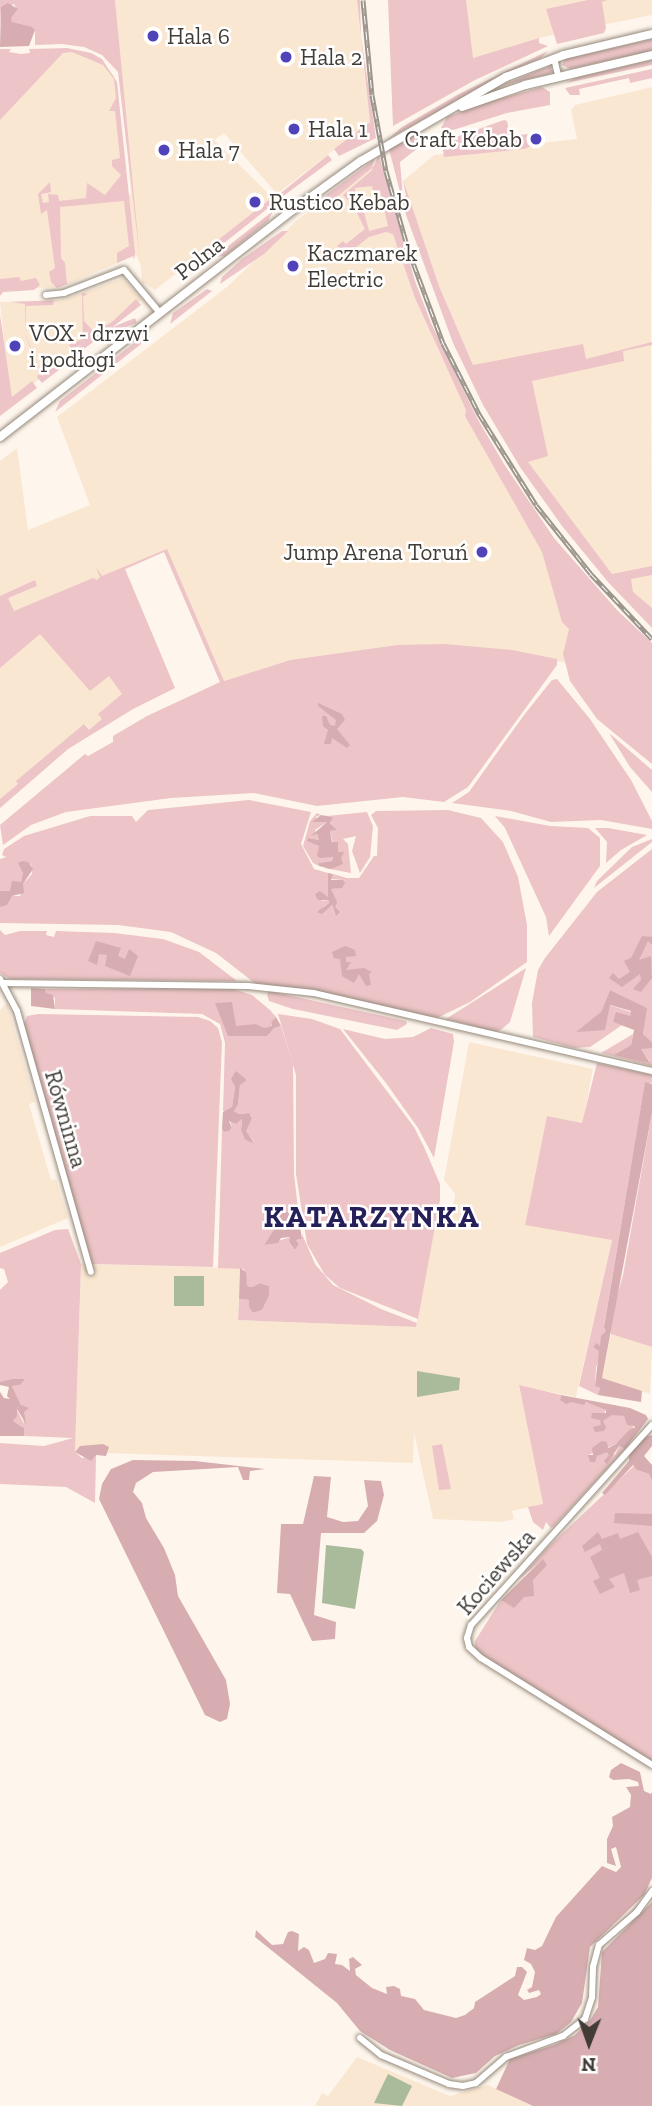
<!DOCTYPE html>
<meta charset="utf-8">
<style>
body{margin:0}
#map{position:relative;width:652px;height:2106px;overflow:hidden;background:#fef6ed;font-family:"Zilla Slab",serif}
div>[style]{position:absolute}
.built>*{inset:0;background:#fae7d2}
.green>*{inset:0;background:#edc4c8;transform-origin:0 0}
.forest>*{inset:0;background:#d7adb2}
.water>*{inset:0;background:#aabb9b;transform-origin:0 0}
.roads{filter:drop-shadow(0 0 2px #95897b) drop-shadow(0 0 2px #95897b)}
.minor>*{height:6px;margin:-3px;padding:0 3px;transform-origin:3px;border-radius:3px;background:#fff}
.tertiary>*{height:8px;margin:-4px;padding:0 4px;transform-origin:4px;border-radius:4px;background:#fff}
.rail>*{height:5px;margin-top:-2.5px;transform-origin:0;background:repeating-linear-gradient(90deg,#fff 0 8px,#9b958d 0 16px);box-sizing:border-box;border-block:2px solid #9b958d}
.dots>*{width:19px;height:19px;translate:-50% -50%;box-sizing:border-box;border:4px solid #fff;border-radius:50%}
span{translate:-50% -50%;white-space:nowrap;text-align:center;line-height:1.15;-webkit-text-stroke:5px #fff;paint-order:stroke}
.poi-label{font-size:23px;color:#413c36}
.left{translate:0 -50%;text-align:left}
.right{translate:-100% -50%;text-align:right}
.street-label{font-size:23px;color:#413c36}
.district-label{font-size:30px;color:#252059;font-weight:700;letter-spacing:2px}
.north{position:absolute;left:554px;top:2008px;width:70px;height:70px;-webkit-text-stroke:5px #fff;paint-order:stroke;rotate:181deg;font-size:19px;font-weight:700;line-height:28px;text-align:center;color:#413c36}
.north::after{content:'';display:block;margin:auto;width:24px;height:32px;background:#413c36;clip-path:polygon(50% 0,100% 100%,50% 72%,0 100%)}
</style>
<div id="map">
<div class="built">
<i style="clip-path:polygon(115px 0,357px 0,370px 122px,277px 194px,224px 133px,214px 140px,273px 198px,155px 290px,142px 282px,141px 266px,136px 255px,60px 287px,0 289px,0 116px,58px 53px,72px 51px,104px 65px,114px 76px,128px 195px,131px 194px)"></i>
<i style="clip-path:polygon(466px 0,652px 0,652px 15px,539px 38px,472px 59px)"></i>
<i style="clip-path:polygon(652px 87px,651px 342px,652px 614px,612px 574px,527px 462px,473px 365px,439px 286px,403px 181px,434px 155px,577px 139px,571px 110px,575px 105px)"></i>
<i style="clip-path:polygon(376px 164px,402px 259px,439px 352px,491px 454px,577px 572px,567px 663px,489px 648px,397px 645px,290px 660px,220px 682px,164px 552px,124px 570px,175px 688px,133px 709px,68px 749px,0 808px,0 461px,17px 448px,28px 530px,90px 505px,57px 417px,227px 287px,297px 220px)"></i>
<i style="clip-path:polygon(123px 278px,142px 300px,10px 402px,0 302px,62px 300px)"></i>
<i style="clip-path:polygon(7px 1003px,35px 1102px,29px 1104px,51px 1180px,56px 1179px,68px 1218px,0 1247px,0 1010px)"></i>
<i style="clip-path:polygon(469px 1042px,593px 1069px,583px 1123px,547px 1117px,525px 1224px,612px 1239px,576px 1397px,519px 1386px,543px 1504px,512px 1511px,514px 1519px,502px 1522px,433px 1519px,414px 1433px,413px 1463px,75px 1452px,81px 1264px,240px 1268px,238px 1320px,416px 1327px,438px 1210px,452px 1212px,455px 1194px,444px 1180px)"></i>
<i style="clip-path:polygon(611px 1334px,652px 1347px,650px 1394px,602px 1378px)"></i>
<i style="clip-path:polygon(357px 2057px,450px 2096px,488px 2085px,532px 2106px,315px 2106px,322px 2093px,328px 2096px)"></i>
</div>
<div class="green">
<i style="clip-path:polygon(0 0,115px 0,140px 259px,118px 72px,102px 55px,84px 47px,62px 44px,35px 45px,35px 31px,12px 22px,10px 18px,17px 10px,14px 4px,1px 10px,0 23px)"></i>
<i style="clip-path:polygon(357px 0,360px 0,361px 36px,376px 138px,339px 156px,334px 149px,370px 122px)"></i>
<i style="clip-path:polygon(388px 0,466px 0,473px 58px,539px 38px,539px 43px,548px 46px,475px 80px,393px 126px)"></i>
<i style="clip-path:polygon(588px 0,607px 0,602px 2px,606px 28px,604px 33px,557px 44px,546px 9px)"></i>
<i style="clip-path:polygon(652px 39px,652px 51px,570px 69px,562px 65px,565px 59px)"></i>
<i style="clip-path:polygon(67px 48px,91px 53px,102px 59px,117px 82px,135px 253px,134px 260px,133px 256px,117px 263px,117px 253px,129px 246px,124px 201px,60px 207px,61px 258px,65px 263px,67px 284px,90px 276px,57px 288px,51px 282px,49px 272px,55px 268px,47px 210px,41px 214px,38px 194px,50px 182px,51px 192px,41px 194px,43px 203px,49px 202px,48px 194px,58px 195px,59px 201px,86px 198px,87px 183px,105px 195px,121px 175px,112px 166px,112px 160px,120px 158px,115px 111px,109px 111px,116px 98px,114px 79px,103px 65px,72px 52px,63px 53px,0 120px,0 49px,11px 49px,9px 52px,21px 54px,30px 53px,29px 49px)"></i>
<i style="clip-path:polygon(548px 51px,541px 58px,500px 76px,388px 139px,402px 127px,459px 94px)"></i>
<i style="clip-path:polygon(652px 60px,652px 65px,566px 83px,577px 77px)"></i>
<i style="clip-path:polygon(550px 66px,552px 71px,549px 74px,500px 86px)"></i>
<i style="clip-path:polygon(652px 69px,652px 78px,630px 83px,629px 78px,579px 89px,580px 95px,570px 95px,565px 88px)"></i>
<i style="clip-path:polygon(542px 87px,550px 92px,550px 105px,507px 113px,453px 130px,441px 128px,447px 117px,477px 105px)"></i>
<i style="clip-path:polygon(504px 120px,507px 121px,510px 136px,537px 133px,534px 141px,538px 143px,524px 149px,444px 157px,442px 142px)"></i>
<i style="clip-path:polygon(415px 133px,425px 133px,432px 137px,400px 162px,403px 197px,406px 196px,403px 180px,439px 286px,473px 365px,583px 344px,586px 359px,652px 342px,652px 345px,623px 351px,624px 361px,532px 381px,548px 456px,528px 462px,612px 574px,652px 566px,652px 575px,631px 579px,633px 592px,652px 608px,652px 628px,608px 582px,562px 526px,520px 467px,483px 405px,453px 343px,406px 215px,389px 149px)"></i>
<i style="clip-path:polygon(328px 155px,332px 160px,282px 197px,277px 196px)"></i>
<i style="clip-path:polygon(379px 155px,415px 281px,431px 323px,477px 418px,504px 464px,554px 538px,617px 610px,652px 643px,652px 764px,597px 719px,570px 681px,563px 654px,569px 629px,562px 622px,542px 552px,465px 416px,466px 410px,415px 298px,393px 234px,386px 232px,369px 237px,345px 256px,337px 246px,343px 241px,346px 244px,365px 229px,354px 207px,362px 205px,369px 231px,388px 226px,380px 191px,373px 192px,372px 186px,355px 188px,356px 194px,347px 200px,343px 195px,371px 171px)"></i>
<i style="clip-path:polygon(375px 159px,372px 168px,317px 213px,311px 206px)"></i>
<i style="clip-path:polygon(269px 200px,272px 205px,209px 255px,207px 254px,204px 251px)"></i>
<i style="clip-path:polygon(273px 211px,268px 221px,225px 256px,214px 257px)"></i>
<i style="clip-path:polygon(282px 231px,288px 231px,264px 254px,220px 284px,222px 277px,242px 259px)"></i>
<i style="clip-path:polygon(19px 277px,21px 281px,36px 278px,40px 285px,34px 290px,3px 292px,0 296px,0 279px)"></i>
<i style="clip-path:polygon(207px 289px,212px 291px,170px 324px,173px 313px)"></i>
<i style="clip-path:polygon(82px 293px,88px 294px,83px 296px,84px 321px,94px 332px,112px 322px,136px 299px,141px 305px,75px 356px,71px 353px,83px 344px)"></i>
<i style="clip-path:polygon(72px 296px,62px 300px,54px 300px,53px 305px,26px 306px,26px 335px,42px 376px,66px 358px,69px 362px,42px 383px,37px 377px,39px 371px,26px 336px,25px 304px,11px 302px,61px 300px)"></i>
<i style="clip-path:polygon(0 315px,12px 397px,32px 381px,37px 388px,0 416px)"></i>
<i style="left:135px;top:318px;width:5px;height:71px;rotate:68deg"></i>
<i style="clip-path:polygon(147px 333px,150px 337px,55px 412px,60px 401px)"></i>
<i style="clip-path:polygon(167px 549px,224px 681px,290px 660px,397px 645px,444px 644px,512px 650px,557px 659px,557px 665px,468px 787px,444px 802px,403px 797px,317px 806px,254px 793px,171px 798px,66px 812px,31px 825px,3px 845px,0 825px,85px 754px,88px 756px,113px 742px,113px 736px,147px 716px,220px 682px,164px 552px,125px 569px,175px 688px,133px 709px,68px 749px,0 808px,0 799px,18px 784px,16px 781px,84px 724px,89px 730px,102px 719px,98px 714px,122px 694px,109px 676px,90px 691px,40px 634px,0 668px,0 596px,35px 580px,37px 586px,8px 598px,14px 611px,93px 578px,97px 580px,100px 577px,96px 567px,102px 576px)"></i>
<i style="clip-path:polygon(557px 679px,590px 719px,631px 780px,652px 821px,652px 829px,601px 820px,551px 822px,511px 811px,452px 803px,469px 792px,524px 715px,552px 680px)"></i>
<i style="clip-path:polygon(609px 733px,652px 770px,652px 792px,630px 767px)"></i>
<i style="clip-path:polygon(249px 800px,311px 812px,301px 844px,314px 869px,328px 873px,328px 897px,321px 901px,329px 900px,329px 903px,323px 907px,323px 911px,332px 905px,335px 915px,331px 888px,336px 889px,343px 880px,331px 879px,333px 874px,347px 878px,359px 878px,374px 856px,377px 856px,378px 828px,371px 815px,376px 811px,448px 810px,481px 818px,503px 842px,518px 877px,527px 925px,527px 962px,470px 1002px,437px 1018px,330px 995px,256px 984px,216px 953px,171px 932px,118px 925px,0 923px,0 907px,12px 896px,20px 896px,23px 884px,32px 874px,31px 864px,23px 873px,21px 883px,10px 892px,0 891px,0 859px,6px 857px,2px 855px,4px 849px,24px 836px,90px 816px,132px 816px,136px 822px,148px 810px)"></i>
<i style="clip-path:polygon(367px 812px,373px 826px,370px 857px,360px 873px,352px 851px,356px 836px,343px 839px,348px 844px,351px 873px,324px 868px,337px 865px,340px 858px,333px 843px,330px 831px,336px 830px,330px 822px,333px 817px,327px 816px)"></i>
<i style="clip-path:polygon(317px 813px,321px 815px,315px 817px,327px 822px,315px 830px,319px 840px,308px 838px,319px 845px,326px 857px,333px 856px,332px 861px,318px 863px,319px 866px,313px 863px,303px 846px,310px 821px)"></i>
<i style="clip-path:polygon(495px 816px,550px 826px,588px 828px,600px 838px,600px 866px,549px 936px,546px 917px,505px 828px)"></i>
<i style="clip-path:polygon(595px 828px,608px 828px,647px 835px,621px 850px,606px 863px,607px 842px)"></i>
<i style="clip-path:polygon(652px 839px,652px 842px,594px 888px,597px 881px,632px 847px)"></i>
<i style="clip-path:polygon(652px 849px,652px 1042px,643px 1034px,646px 1008px,610px 990px,601px 1012px,577px 1032px,609px 1005px,631px 1012px,630px 1016px,613px 1022px,622px 1025px,599px 1041px,590px 1047px,574px 1048px,533px 1037px,532px 1003px,538px 970px,545px 958px,597px 892px)"></i>
<i style="clip-path:polygon(0 930px,5px 935px,20px 931px,47px 931px,46px 935px,54px 937px,56px 931px,114px 933px,163px 939px,199px 952px,237px 981px,10px 979px,0 973px)"></i>
<i style="clip-path:polygon(526px 968px,510px 1022px,502px 1029px,495px 1032px,446px 1019px)"></i>
<i style="clip-path:polygon(230px 988px,252px 995px,270px 1010px,276px 1017px,271px 1022px,272px 1027px,263px 1030px,256px 1024px,246px 1028px,267px 1036px,273px 1028px,281px 1026px,293px 1064px,294px 1174px,300px 1226px,288px 1212px,280px 1211px,267px 1221px,266px 1225px,274px 1229px,264px 1245px,291px 1237px,289px 1242px,295px 1250px,299px 1244px,296px 1240px,302px 1239px,302px 1234px,315px 1264px,333px 1285px,381px 1309px,417px 1323px,416px 1327px,238px 1320px,239px 1299px,249px 1300px,249px 1307px,253px 1313px,262px 1310px,269px 1296px,269px 1286px,260px 1283px,252px 1287px,247px 1286px,244px 1269px,218px 1268px,222px 1129px,224px 1132px,229px 1131px,232px 1128px,230px 1120px,235px 1124px,242px 1119px,241px 1130px,245px 1140px,254px 1142px,245px 1131px,252px 1117px,248px 1113px,237px 1114px,234px 1111px,238px 1105px,240px 1084px,247px 1080px,236px 1072px,232px 1079px,235px 1087px,232px 1107px,230px 1111px,223px 1111px,225px 1043px,220px 1024px,202px 1014px,55px 1009px,55px 998px,46px 993px,45px 989px)"></i>
<i style="clip-path:polygon(269px 991px,406px 1021px,407px 1024px,397px 1030px,293px 1009px,269px 1001px,267px 994px)"></i>
<i style="clip-path:polygon(38px 1014px,198px 1017px,210px 1021px,218px 1028px,222px 1042px,213px 1267px,90px 1264px,24px 1024px,27px 1016px)"></i>
<i style="clip-path:polygon(278px 1014px,312px 1019px,340px 1029px,414px 1127px,424px 1147px,440px 1184px,440px 1200px,418px 1319px,340px 1288px,325px 1275px,307px 1244px,296px 1174px,296px 1075px)"></i>
<i style="clip-path:polygon(431px 1028px,453px 1034px,454px 1042px,434px 1158px,418px 1128px,386px 1083px,343px 1029px,385px 1039px,413px 1037px)"></i>
<i style="clip-path:polygon(633px 1034px,631px 1045px,615px 1055px,650px 1062px,640px 1048px,652px 1048px,652px 1066px,601px 1053px)"></i>
<i style="clip-path:polygon(597px 1063px,652px 1075px,652px 1083px,645px 1083px,604px 1326px,607px 1331px,596px 1368px,595px 1386px,600px 1388px,598px 1395px,579px 1386px,612px 1240px,525px 1225px,547px 1116px,582px 1123px)"></i>
<i style="clip-path:polygon(652px 1113px,652px 1347px,611px 1334px,610px 1321px,623px 1275px)"></i>
<i style="clip-path:polygon(68px 1229px,81px 1264px,75px 1452px,82px 1458px,96px 1455px,95px 1503px,66px 1487px,0 1484px,0 1443px,44px 1446px,73px 1438px,24px 1436px,24px 1428px,13px 1421px,16px 1408px,24px 1424px,21px 1405px,12px 1386px,20px 1385px,24px 1379px,0 1382px,0 1290px,8px 1282px,4px 1269px,0 1268px,0 1253px,55px 1230px)"></i>
<i style="clip-path:polygon(519px 1385px,561px 1395px,560px 1400px,592px 1403px,606px 1410px,600px 1420px,604px 1431px,603px 1421px,612px 1414px,624px 1416px,635px 1429px,616px 1444px,588px 1455px,597px 1456px,607px 1451px,615px 1455px,619px 1446px,625px 1449px,554px 1526px,551px 1528px,546px 1522px,543px 1530px,533px 1522px,528px 1507px,543px 1504px)"></i>
<i style="clip-path:polygon(442px 1444px,451px 1489px,439px 1490px,432px 1446px)"></i>
<i style="clip-path:polygon(636px 1464px,637px 1470px,649px 1474px,652px 1481px,652px 1761px,475px 1654px,475px 1641px,501px 1600px,514px 1607px,543px 1560px,518px 1580px,548px 1547px)"></i>
</div>
<div class="forest">
<i style="clip-path:polygon(8px 3px,18px 9px,11px 18px,12px 22px,32px 27px,35px 30px,29px 46px,0 47px,1px 7px)"></i>
<i style="clip-path:polygon(318px 703px,342px 714px,345px 720px,337px 729px,350px 745px,347px 748px,332px 738px,331px 744px,324px 744px,328px 730px,323px 726px,322px 716px,326px 716px,330px 725px,335px 726px,336px 720px,318px 706px)"></i>
<i style="clip-path:polygon(321px 815px,333px 817px,330px 823px,337px 830px,330px 831px,332px 842px,338px 842px,338px 852px,344px 852px,341px 858px,343px 864px,331px 869px,319px 866px,318px 863px,332px 861px,333px 857px,320px 858px,317px 856px,319px 846px,307px 841px,308px 838px,319px 840px,317px 834px,311px 836px,327px 822px,312px 822px)"></i>
<i style="clip-path:polygon(22px 861px,28px 862px,33px 869px,23px 884px,24px 893px,12px 896px,7px 905px,0 907px,0 891px,10px 891px,12px 881px,21px 882px,23px 873px,18px 863px)"></i>
<i style="clip-path:polygon(328px 873px,333px 874px,331px 880px,343px 880px,345px 883px,342px 888px,331px 889px,337px 902px,335px 907px,340px 912px,336px 916px,332px 905px,322px 914px,317px 912px,329px 903px,329px 900px,318px 900px,315px 894px,320px 891px,328px 897px)"></i>
<i style="clip-path:polygon(642px 936px,652px 937px,652px 945px,648px 941px,639px 960px,651px 956px,652px 978px,641px 992px,633px 989px,641px 980px,640px 974px,622px 987px,609px 978px,613px 973px,619px 979px,630px 972px,624px 961px,631px 958px)"></i>
<i style="clip-path:polygon(96px 941px,121px 948px,118px 956px,125px 959px,129px 949px,138px 956px,130px 976px,105px 966px,107px 955px,99px 954px,97px 965px,88px 961px)"></i>
<i style="clip-path:polygon(345px 946px,355px 950px,356px 956px,346px 957px,346px 962px,351px 962px,346px 970px,364px 968px,372px 972px,369px 974px,371px 985px,366px 986px,359px 974px,354px 983px,342px 976px,340px 959px,334px 958px,332px 952px)"></i>
<i style="clip-path:polygon(31px 988px,45px 989px,46px 993px,53px 995px,55px 1009px,31px 1006px)"></i>
<i style="clip-path:polygon(610px 990px,647px 1008px,643px 1034px,652px 1042px,652px 1048px,641px 1049px,650px 1063px,614px 1055px,631px 1045px,634px 1030px,613px 1022px,616px 1012px,630px 1016px,631px 1011px,610px 1005px,605px 1030px,576px 1032px,601px 1012px)"></i>
<i style="clip-path:polygon(232px 1002px,236px 1026px,256px 1024px,264px 1028px,272px 1026px,271px 1022px,276px 1017px,281px 1026px,274px 1028px,267px 1036px,228px 1036px,215px 1003px)"></i>
<i style="clip-path:polygon(236px 1071px,247px 1080px,240px 1085px,238px 1105px,234px 1111px,238px 1114px,249px 1113px,252px 1118px,246px 1131px,254px 1143px,245px 1140px,241px 1130px,242px 1119px,236px 1124px,229px 1121px,232px 1128px,229px 1131px,224px 1132px,222px 1129px,223px 1112px,232px 1107px,235px 1087px,231px 1079px)"></i>
<i style="clip-path:polygon(645px 1082px,652px 1084px,652px 1113px,602px 1378px,642px 1391px,641px 1402px,598px 1395px,600px 1388px,595px 1386px,599px 1351px,593px 1347px,597px 1343px,600px 1346px,601px 1336px,606px 1331px,604px 1327px)"></i>
<i style="clip-path:polygon(280px 1211px,288px 1212px,300px 1226px,302px 1239px,296px 1240px,299px 1244px,295px 1250px,289px 1242px,290px 1237px,281px 1238px,278px 1243px,264px 1245px,274px 1229px,265px 1225px,267px 1221px)"></i>
<i style="clip-path:polygon(240px 1268px,246px 1272px,247px 1286px,252px 1287px,260px 1283px,269px 1286px,269px 1296px,262px 1310px,253px 1313px,249px 1307px,249px 1300px,239px 1299px)"></i>
<i style="clip-path:polygon(13px 1379px,25px 1379px,20px 1385px,12px 1386px,21px 1405px,29px 1408px,24px 1412px,26px 1424px,17px 1409px,17px 1416px,13px 1421px,24px 1428px,24px 1436px,0 1436px,0 1392px,4px 1398px,10px 1399px,7px 1396px,9px 1387px,0 1385px,0 1382px)"></i>
<i style="clip-path:polygon(561px 1395px,630px 1408px,646px 1415px,648px 1419px,625px 1449px,619px 1446px,607px 1464px,604px 1461px,609px 1455px,607px 1452px,597px 1456px,595px 1462px,590px 1462px,588px 1455px,593px 1455px,592px 1448px,596px 1445px,602px 1441px,607px 1442px,608px 1448px,616px 1444px,630px 1429px,635px 1428px,634px 1426px,627px 1425px,624px 1416px,612px 1415px,603px 1421px,606px 1427px,604px 1431px,595px 1432px,593px 1427px,601px 1425px,600px 1420px,591px 1418px,592px 1413px,606px 1413px,606px 1410px,586px 1402px,584px 1405px,571px 1402px,566px 1404px,560px 1400px)"></i>
<i style="clip-path:polygon(652px 1435px,652px 1446px,644px 1456px,652px 1465px,652px 1481px,649px 1474px,637px 1470px,633px 1465px,605px 1495px,602px 1493px,629px 1461px,629px 1455px,645px 1437px)"></i>
<i style="clip-path:polygon(103px 1444px,109px 1447px,106px 1456px,96px 1455px,91px 1461px,75px 1452px,80px 1446px)"></i>
<i style="clip-path:polygon(133px 1460px,195px 1461px,265px 1469px,250px 1471px,249px 1480px,243px 1480px,238px 1467px,153px 1472px,136px 1483px,133px 1492px,142px 1503px,146px 1518px,164px 1548px,175px 1575px,178px 1596px,226px 1680px,230px 1704px,227px 1719px,220px 1722px,205px 1715px,99px 1499px,102px 1484px,111px 1469px)"></i>
<i style="clip-path:polygon(314px 1476px,331px 1477px,327px 1517px,343px 1522px,358px 1521px,368px 1506px,364px 1480px,381px 1481px,384px 1495px,377px 1521px,364px 1533px,321px 1533px,314px 1615px,336px 1622px,335px 1639px,312px 1641px,290px 1594px,277px 1593px,281px 1524px,303px 1524px)"></i>
<i style="clip-path:polygon(615px 1513px,652px 1514px,652px 1526px,614px 1523px)"></i>
<i style="clip-path:polygon(598px 1532px,602px 1539px,618px 1533px,620px 1539px,638px 1532px,652px 1557px,652px 1576px,637px 1580px,640px 1590px,630px 1593px,624px 1573px,609px 1579px,615px 1587px,600px 1594px,593px 1581px,600px 1578px,590px 1557px,602px 1550px,600px 1544px,585px 1552px,582px 1546px)"></i>
<i style="clip-path:polygon(543px 1559px,547px 1565px,533px 1580px,534px 1596px,524px 1597px,514px 1608px,501px 1600px)"></i>
<i style="clip-path:polygon(621px 1763px,640px 1772px,644px 1791px,651px 1794px,652px 1792px,652px 1878px,644px 1895px,590px 1947px,582px 2003px,571px 2022px,556px 2034px,519px 2045px,495px 2056px,476px 2073px,452px 2078px,390px 2050px,360px 2031px,337px 2003px,255px 1937px,256px 1930px,272px 1945px,283px 1944px,288px 1932px,292px 1931px,299px 1934px,298px 1951px,304px 1947px,309px 1950px,314px 1963px,325px 1959px,328px 1953px,337px 1954px,335px 1964px,342px 1965px,350px 1971px,349px 1959px,353px 1957px,362px 1965px,355px 1969px,356px 1975px,372px 1988px,387px 1994px,386px 1987px,394px 1986px,400px 1989px,401px 1996px,415px 1999px,424px 2010px,456px 2018px,465px 2015px,474px 2008px,475px 2002px,515px 1976px,517px 1967px,522px 1967px,527px 1972px,518px 1995px,524px 2000px,537px 1997px,541px 1994px,539px 1990px,529px 1993px,527px 1990px,532px 1987px,535px 1972px,531px 1964px,524px 1960px,527px 1948px,535px 1950px,542px 1946px,556px 1917px,602px 1866px,616px 1872px,621px 1867px,616px 1847px,611px 1849px,616px 1866px,607px 1863px,607px 1839px,613px 1826px,612px 1817px,630px 1807px,631px 1795px,626px 1787px,639px 1786px,638px 1782px,629px 1779px,613px 1780px,609px 1777px,611px 1770px)"></i>
<i style="clip-path:polygon(652px 1902px,652px 2106px,533px 2106px,496px 2089px,510px 2059px,554px 2045px,575px 2035px,591px 2019px,598px 2007px,602px 1952px)"></i>
</div>
<div class="water">
<i style="left:174px;top:1276px;width:30px;height:30px"></i>
<i style="clip-path:polygon(417px 1371px,460px 1378px,459px 1390px,417px 1397px)"></i>
<i style="clip-path:polygon(326px 1545px,361px 1549px,364px 1552px,355px 1609px,322px 1603px)"></i>
<i style="clip-path:polygon(388px 2074px,412px 2086px,402px 2106px,374px 2103px)"></i>
</div>
<div class="roads">
<div class="minor">
<i style="left:554px;top:58px;width:18px;rotate:77deg"></i>
<i style="left:46px;top:295px;width:18px;rotate:-6deg"></i>
<i style="left:64px;top:293px;width:64px;rotate:-21deg"></i>
<i style="left:124px;top:270px;width:56px;rotate:50.1deg"></i>
<i style="left:0;top:979px;width:36px;rotate:62deg"></i>
<i style="left:17px;top:1011px;width:271px;rotate:74.2deg"></i>
<i style="left:3px;top:983px;width:245px;rotate:0.7deg"></i>
<i style="left:248px;top:986px;width:66px;rotate:6.1deg"></i>
<i style="left:314px;top:993px;width:347px;rotate:13deg"></i>
<i style="left:652px;top:1425px;width:270px;rotate:132.1deg"></i>
<i style="left:471px;top:1625px;width:14px;rotate:107deg"></i>
<i style="left:467px;top:1638px;width:9px;rotate:77deg"></i>
<i style="left:469px;top:1647px;width:16px;rotate:43deg"></i>
<i style="left:481px;top:1658px;width:202px;rotate:32deg"></i>
<i style="left:360px;top:2038px;width:27px;rotate:39deg"></i>
<i style="left:381px;top:2055px;width:74px;rotate:23.1deg"></i>
<i style="left:449px;top:2084px;width:14px;rotate:8deg"></i>
<i style="left:463px;top:2086px;width:13px;rotate:-13deg"></i>
<i style="left:476px;top:2083px;width:40px;rotate:-41deg"></i>
<i style="left:506px;top:2057px;width:61px;rotate:-20.2deg"></i>
<i style="left:563px;top:2036px;width:28px;rotate:-38deg"></i>
<i style="left:585px;top:2019px;width:23px;rotate:-72deg"></i>
<i style="left:592px;top:1997px;width:30px;rotate:-88deg"></i>
<i style="left:593px;top:1967px;width:23px;rotate:-75deg"></i>
<i style="left:599px;top:1945px;width:50px;rotate:-41deg"></i>
<i style="left:637px;top:1912px;width:26px;rotate:-54deg"></i>
</div>
<div class="tertiary">
<i style="left:462px;top:107px;width:67px;rotate:-19.2deg"></i>
<i style="left:525px;top:85px;width:130px;rotate:-13.3deg"></i>
<i style="left:0;top:437px;width:362px;rotate:-37.8deg"></i>
<i style="left:286px;top:215px;width:92px;rotate:-35.8deg"></i>
<i style="left:361px;top:161px;width:168px;rotate:-30.1deg"></i>
<i style="left:506px;top:77px;width:62px;rotate:-20.8deg"></i>
<i style="left:564px;top:55px;width:90px;rotate:-13.4deg"></i>
</div>
</div>
<div class="rail">
<i style="left:363px;top:0;width:95px;rotate:84.6deg"></i>
<i style="left:372px;top:95px;width:77px;rotate:79.6deg"></i>
<i style="left:386px;top:171px;width:81px;rotate:74.2deg"></i>
<i style="left:408px;top:249px;width:100px;rotate:69.6deg"></i>
<i style="left:443px;top:343px;width:80px;rotate:63.1deg"></i>
<i style="left:479px;top:414px;width:107px;rotate:57.9deg"></i>
<i style="left:536px;top:505px;width:88px;rotate:51.4deg"></i>
<i style="left:591px;top:574px;width:89px;rotate:46.8deg"></i>
</div>
<div class="dots">
<i style="left:153px;top:36px;background:#5042b9"></i>
<i style="left:286px;top:57px;background:#5042b9"></i>
<i style="left:294px;top:129px;background:#5042b9"></i>
<i style="left:536px;top:139px;background:#5042b9"></i>
<i style="left:164px;top:150px;background:#5042b9"></i>
<i style="left:255px;top:202px;background:#5042b9"></i>
<i style="left:293px;top:266px;background:#5042b9"></i>
<i style="left:15px;top:346px;background:#5042b9"></i>
<i style="left:482px;top:552px;background:#5042b9"></i>
</div>
<div class="poi-label">
<span class="left" style="left:167px;top:36px">Hala 6</span>
<span class="left" style="left:300px;top:57px">Hala 2</span>
<span class="left" style="left:308px;top:129px">Hala 1</span>
<span class="right" style="left:522px;top:139px">Craft Kebab</span>
<span class="left" style="left:178px;top:150px">Hala 7</span>
<span class="left" style="left:269px;top:202px">Rustico Kebab</span>
<span class="left" style="left:307px;top:266px">Kaczmarek<br>Electric</span>
<span class="left" style="left:29px;top:346px">VOX - drzwi<br>i podłogi</span>
<span class="right" style="left:468px;top:552px">Jump Arena Toruń</span>
</div>
<div class="street-label">
<span style="left:199px;top:258px;rotate:-38deg">Polna</span>
<span style="left:66px;top:1119px;rotate:74deg">Równinna</span>
<span style="left:496px;top:1572px;rotate:-49deg">Kociewska</span>
</div>
<div class="district-label">
<span style="left:372px;top:1217px">KATARZYNKA</span>
</div>
<div class="north">N</div>
</div>
